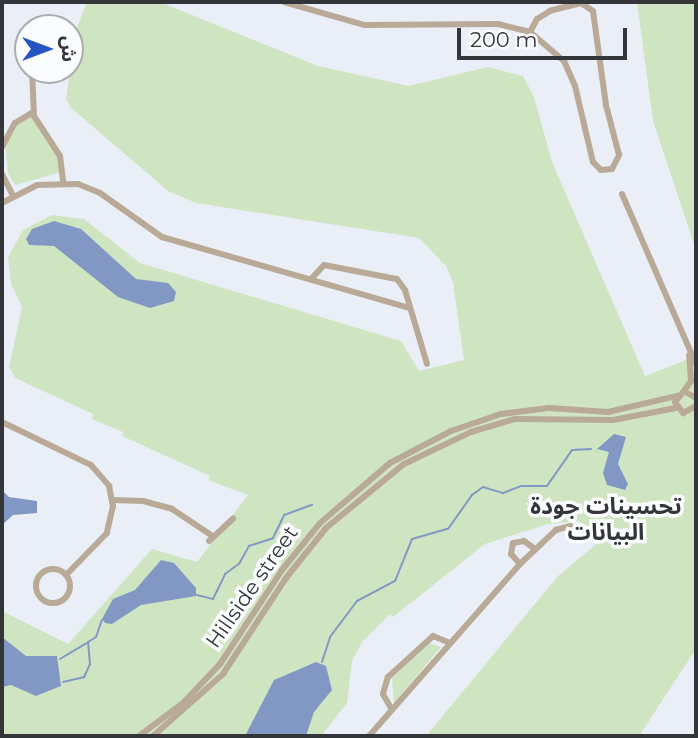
<!DOCTYPE html>
<meta charset="utf-8">
<style>
body{margin:0}
#map{position:relative;width:698px;height:738px;overflow:hidden;background:#eaeff7;font-family:Montserrat,"Noto Sans Arabic",sans-serif}
div>[style]{position:absolute}
.green>*{inset:0;background:#cfe5c2}
.water>*{inset:0;background:#8298c4}
.stream>*{height:2px;margin:-1px;padding:0 1px;transform-origin:1px;border-radius:1px;background:#8298c4}
.minor>*{height:6px;margin:-3px;padding:0 3px;transform-origin:3px;border-radius:3px;background:#b9a997}
.minor>.ring{margin:-3px;padding:0;box-sizing:content-box;background:none;border:6px solid #b9a997;border-radius:50%}
span{translate:-50% -50%;white-space:nowrap;text-align:center;line-height:1.15;-webkit-text-stroke:7px #fbfcfe;paint-order:stroke}
.street-label{font-size:21px;color:#333538}
.neighbourhood-label{font-size:23px;color:#333538;font-weight:700}
.frame{position:absolute;inset:0;border:4px solid #333538;pointer-events:none}
.north{position:absolute;left:14px;top:14px;width:70px;height:70px;box-sizing:border-box;background:#fbfcfe;border:2px solid #abacaf;border-radius:50%;rotate:90deg;font-size:19px;font-weight:700;line-height:28px;text-align:center;color:#333538}
.north::after{content:'';display:block;margin:auto;width:24px;height:32px;background:#2455c3;clip-path:polygon(50% 0,100% 100%,50% 72%,0 100%)}
.scale{position:absolute;left:457px;top:28px;width:170px;height:32px;box-sizing:border-box;border:4px solid #333538;border-top:0;padding-left:9px;font-size:21px;line-height:24px;white-space:nowrap;color:#333538;-webkit-text-stroke:5px #fbfcfe;paint-order:stroke}
</style>
<div id="map">
<div class="green">
<i style="clip-path:polygon(87px 2px,160px 2px,318px 66px,409px 86px,488px 67px,523px 76px,534px 97px,552px 162px,645px 376px,696px 356px,696px 649px,639px 736px,426px 736px,558px 576px,599px 542px,579px 521px,548px 524px,485px 544px,393px 617px,390px 614px,362px 642px,352px 661px,347px 703px,321px 736px,2px 736px,2px 611px,68px 644px,152px 549px,197px 562px,248px 495px,208px 480px,210px 476px,122px 436px,123px 432px,92px 419px,93px 414px,15px 378px,9px 367px,22px 307px,11px 284px,8px 257px,23px 230px,52px 215px,84px 219px,140px 263px,401px 341px,419px 371px,464px 360px,453px 283px,446px 266px,419px 238px,196px 203px,168px 191px,71px 108px,66px 99px,76px 30px)"></i>
<i style="clip-path:polygon(637px 2px,696px 2px,695px 247px,653px 121px)"></i>
<i style="clip-path:polygon(33px 112px,58px 153px,61px 172px,15px 185px,8px 173px,5px 142px,12px 126px)"></i>
<i style="clip-path:polygon(430px 643px,441px 647px,394px 703px,392px 678px)"></i>
</div>
<div class="water">
<i style="clip-path:polygon(54px 221px,81px 229px,136px 279px,168px 283px,176px 292px,174px 301px,150px 308px,118px 297px,54px 246px,29px 245px,26px 239px,32px 229px)"></i>
<i style="clip-path:polygon(614px 434px,626px 437px,618px 464px,628px 484px,625px 490px,607px 485px,603px 473px,609px 452px,597px 449px)"></i>
<i style="clip-path:polygon(2px 490px,9px 497px,37px 501px,37px 513px,13px 515px,2px 525px)"></i>
<i style="clip-path:polygon(161px 560px,174px 563px,196px 588px,196px 596px,141px 605px,112px 624px,105px 623px,102px 619px,113px 599px,135px 590px)"></i>
<i style="clip-path:polygon(2px 637px,26px 656px,57px 656px,61px 686px,36px 696px,11px 685px,2px 687px)"></i>
<i style="clip-path:polygon(316px 662px,326px 666px,332px 690px,314px 712px,306px 736px,245px 736px,274px 680px)"></i>
</div>
<div class="stream">
<i style="left:197px;top:595px;width:16px;rotate:14deg"></i>
<i style="left:213px;top:599px;width:28px;rotate:-64deg"></i>
<i style="left:225px;top:574px;width:17px;rotate:-36deg"></i>
<i style="left:239px;top:564px;width:21px;rotate:-61deg"></i>
<i style="left:249px;top:546px;width:25px;rotate:-18deg"></i>
<i style="left:273px;top:538px;width:25px;rotate:-64deg"></i>
<i style="left:284px;top:515px;width:30px;rotate:-20deg"></i>
<i style="left:60px;top:659px;width:31px;rotate:-31deg"></i>
<i style="left:322px;top:662px;width:26px;rotate:-72deg"></i>
<i style="left:330px;top:637px;width:45px;rotate:-53.1deg"></i>
<i style="left:357px;top:601px;width:43px;rotate:-27.8deg"></i>
<i style="left:395px;top:581px;width:45px;rotate:-68deg"></i>
<i style="left:412px;top:539px;width:37px;rotate:-16deg"></i>
<i style="left:448px;top:529px;width:42px;rotate:-54.8deg"></i>
<i style="left:472px;top:495px;width:14px;rotate:-36deg"></i>
<i style="left:483px;top:487px;width:21px;rotate:17deg"></i>
<i style="left:503px;top:493px;width:19px;rotate:-21deg"></i>
<i style="left:521px;top:486px;width:26px"></i>
<i style="left:547px;top:486px;width:44px;rotate:-55.2deg"></i>
<i style="left:572px;top:450px;width:19px;rotate:-3deg"></i>
<i style="left:63px;top:682px;width:22px;rotate:-13deg"></i>
<i style="left:84px;top:677px;width:14px;rotate:-65deg"></i>
<i style="left:90px;top:664px;width:22px;rotate:-95deg"></i>
<i style="left:88px;top:642px;width:9px;rotate:-32deg"></i>
<i style="left:96px;top:637px;width:18px;rotate:-71deg"></i>
</div>
<div class="minor">
<i style="left:284px;top:2px;width:84px;rotate:15.9deg"></i>
<i style="left:365px;top:25px;width:133px;rotate:-0.4deg"></i>
<i style="left:498px;top:24px;width:33px;rotate:14deg"></i>
<i style="left:530px;top:32px;width:45px;rotate:40.5deg"></i>
<i style="left:564px;top:61px;width:27px;rotate:66deg"></i>
<i style="left:575px;top:86px;width:78px;rotate:76.7deg"></i>
<i style="left:593px;top:162px;width:11px;rotate:45deg"></i>
<i style="left:601px;top:170px;width:11px;rotate:-5deg"></i>
<i style="left:612px;top:169px;width:16px;rotate:-63deg"></i>
<i style="left:619px;top:155px;width:52px;rotate:-104.6deg"></i>
<i style="left:606px;top:105px;width:95px;rotate:-97.9deg"></i>
<i style="left:593px;top:11px;width:14px;rotate:-146deg"></i>
<i style="left:581px;top:3px;width:32px;rotate:166deg"></i>
<i style="left:550px;top:11px;width:15px;rotate:148deg"></i>
<i style="left:537px;top:19px;width:15px;rotate:118deg"></i>
<i style="left:28px;top:47px;width:16px;rotate:-112deg"></i>
<i style="left:22px;top:32px;width:10px;rotate:-37deg"></i>
<i style="left:30px;top:26px;width:8px;rotate:14deg"></i>
<i style="left:32px;top:70px;width:46px;rotate:87.5deg"></i>
<i style="left:34px;top:116px;width:48px;rotate:57deg"></i>
<i style="left:60px;top:156px;width:26px;rotate:83deg"></i>
<i style="left:2px;top:147px;width:27px;rotate:-62deg"></i>
<i style="left:15px;top:123px;width:21px;rotate:-31deg"></i>
<i style="left:2px;top:174px;width:22px;rotate:63deg"></i>
<i style="left:622px;top:194px;width:185px;rotate:66.5deg"></i>
<i style="left:2px;top:203px;width:39px;rotate:-27deg"></i>
<i style="left:37px;top:185px;width:41px;rotate:-1.4deg"></i>
<i style="left:78px;top:184px;width:24px;rotate:22deg"></i>
<i style="left:100px;top:193px;width:76px;rotate:35.4deg"></i>
<i style="left:162px;top:237px;width:258px;rotate:16deg"></i>
<i style="left:311px;top:279px;width:19px;rotate:-47deg"></i>
<i style="left:324px;top:265px;width:74px;rotate:10.9deg"></i>
<i style="left:397px;top:279px;width:14px;rotate:54deg"></i>
<i style="left:405px;top:290px;width:77px;rotate:73.4deg"></i>
<i style="left:684px;top:391px;width:12px;rotate:-55deg"></i>
<i style="left:691px;top:381px;width:26px;rotate:-94deg"></i>
<i style="left:696px;top:398px;width:14px;rotate:-150deg"></i>
<i style="left:684px;top:391px;width:14px;rotate:129deg"></i>
<i style="left:675px;top:402px;width:14px;rotate:54deg"></i>
<i style="left:683px;top:413px;width:15px;rotate:-28deg"></i>
<i style="left:2px;top:422px;width:99px;rotate:25.8deg"></i>
<i style="left:91px;top:465px;width:28px;rotate:49deg"></i>
<i style="left:109px;top:486px;width:20px;rotate:79deg"></i>
<i style="left:113px;top:506px;width:28px;rotate:103deg"></i>
<i style="left:107px;top:533px;width:59px;rotate:134.3deg"></i>
<i style="left:112px;top:500px;width:31px;rotate:2deg"></i>
<i style="left:143px;top:501px;width:30px;rotate:15deg"></i>
<i style="left:172px;top:509px;width:50px;rotate:33.7deg"></i>
<i style="left:209px;top:541px;width:33px;rotate:-43deg"></i>
<i style="left:520px;top:564px;width:13px;rotate:-132deg"></i>
<i style="left:511px;top:554px;width:11px;rotate:-80deg"></i>
<i style="left:513px;top:543px;width:11px;rotate:-10deg"></i>
<i style="left:524px;top:541px;width:14px;rotate:36deg"></i>
<i class="ring" style="left:36px;top:569px;width:28px;height:28px"></i>
<i style="left:391px;top:708px;width:16px;rotate:-120deg"></i>
<i style="left:383px;top:694px;width:18px;rotate:-74deg"></i>
<i style="left:388px;top:677px;width:61px;rotate:-42.3deg"></i>
<i style="left:433px;top:636px;width:16px;rotate:22deg"></i>
<i style="left:139px;top:736px;width:55px;rotate:-36.9deg"></i>
<i style="left:183px;top:703px;width:54px;rotate:-46.5deg"></i>
<i style="left:220px;top:664px;width:113px;rotate:-56.6deg"></i>
<i style="left:282px;top:570px;width:60px;rotate:-51deg"></i>
<i style="left:320px;top:523px;width:92px;rotate:-40.6deg"></i>
<i style="left:390px;top:463px;width:69px;rotate:-27.7deg"></i>
<i style="left:451px;top:431px;width:53px;rotate:-18.8deg"></i>
<i style="left:501px;top:414px;width:48px;rotate:-7.1deg"></i>
<i style="left:549px;top:408px;width:59px;rotate:3.9deg"></i>
<i style="left:608px;top:412px;width:71px;rotate:-13.1deg"></i>
<i style="left:153px;top:736px;width:94px;rotate:-41.5deg"></i>
<i style="left:223px;top:674px;width:115px;rotate:-56.7deg"></i>
<i style="left:286px;top:578px;width:64px;rotate:-51.3deg"></i>
<i style="left:326px;top:528px;width:101px;rotate:-39.4deg"></i>
<i style="left:404px;top:464px;width:74px;rotate:-25.5deg"></i>
<i style="left:471px;top:432px;width:46px;rotate:-16.5deg"></i>
<i style="left:515px;top:419px;width:98px;rotate:0.6deg"></i>
<i style="left:613px;top:420px;width:64px;rotate:-10.8deg"></i>
<i style="left:369px;top:736px;width:229px;rotate:-48.7deg"></i>
<i style="left:520px;top:564px;width:50px;rotate:-43.4deg"></i>
<i style="left:556px;top:530px;width:15px;rotate:-16deg"></i>
</div>
<div class="street-label">
<span style="left:252px;top:587px;rotate:-55deg">Hillside street</span>
</div>
<div class="neighbourhood-label">
<span style="left:606px;top:519px">تحسينات جودة<br>البيانات</span>
</div>
<div class="frame"></div>
<div class="north">ش</div>
<div class="scale">200 m</div>
</div>
